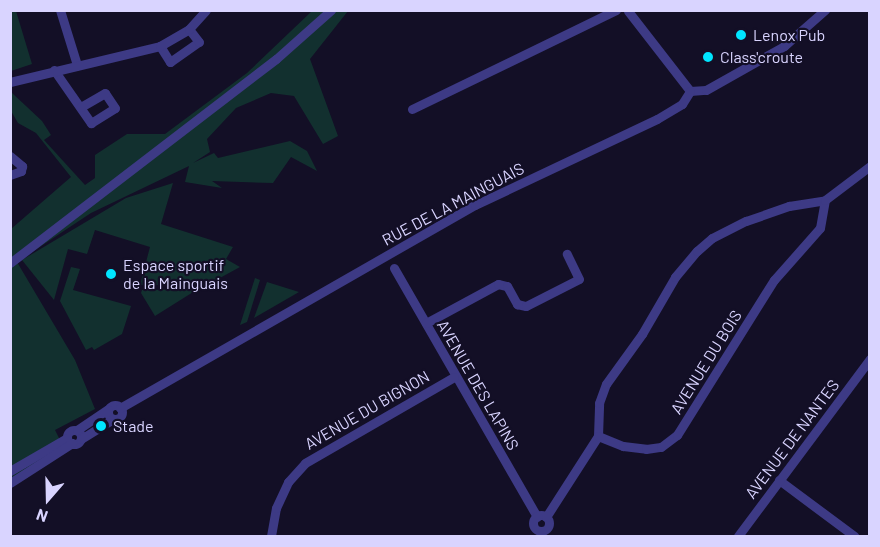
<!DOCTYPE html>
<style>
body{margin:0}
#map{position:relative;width:880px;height:547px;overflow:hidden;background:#130f26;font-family:Barlow,sans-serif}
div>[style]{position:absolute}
.green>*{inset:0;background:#12302f}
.minor>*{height:9px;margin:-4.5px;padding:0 4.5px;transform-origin:4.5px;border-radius:4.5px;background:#3d3a85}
.minor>.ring{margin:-4.5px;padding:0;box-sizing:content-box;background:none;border:9px solid #3d3a85;border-radius:50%}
.dots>*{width:16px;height:16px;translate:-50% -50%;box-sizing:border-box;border:3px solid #130f26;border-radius:50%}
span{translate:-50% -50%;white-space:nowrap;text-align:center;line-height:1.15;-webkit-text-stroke:4.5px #130f26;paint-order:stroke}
.poi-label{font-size:16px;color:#d9d4ff}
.left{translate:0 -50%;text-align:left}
.street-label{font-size:16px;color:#d9d4ff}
.frame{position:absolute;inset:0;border:12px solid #d9d4ff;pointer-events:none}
.north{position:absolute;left:18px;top:469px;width:60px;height:60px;-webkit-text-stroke:4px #130f26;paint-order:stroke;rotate:200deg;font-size:16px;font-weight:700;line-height:24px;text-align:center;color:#d9d4ff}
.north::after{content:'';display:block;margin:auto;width:21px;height:27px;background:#d9d4ff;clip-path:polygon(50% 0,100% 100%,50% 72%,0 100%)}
</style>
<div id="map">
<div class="green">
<i style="clip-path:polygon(11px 10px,16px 11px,32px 64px,11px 71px)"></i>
<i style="clip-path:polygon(312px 11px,348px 11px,310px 59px,338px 136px,323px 144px,294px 96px,271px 93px,236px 108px,207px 139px,210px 152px,193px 163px,214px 153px,218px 158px,290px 141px,307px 151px,317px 171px,291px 157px,273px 183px,212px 181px,222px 188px,185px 182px,189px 166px,91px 213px,17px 262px,75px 360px,95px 409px,55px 430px,66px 452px,11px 486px,11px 229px,71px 177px,36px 133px,18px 123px,11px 111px,11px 92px,42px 121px,51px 135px,44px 140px,85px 185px,95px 178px,95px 155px,127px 134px,165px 134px,247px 73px)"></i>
<i style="clip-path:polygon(173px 183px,161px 224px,233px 247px,226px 259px,240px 267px,207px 285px,140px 285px,150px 247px,95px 230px,87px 254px,68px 249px,54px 300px,22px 260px,126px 198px)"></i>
<i style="clip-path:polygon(71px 267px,80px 269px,73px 290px,131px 306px,122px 334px,94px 350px,92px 347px,86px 350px,60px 301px)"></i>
<i style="clip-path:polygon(255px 278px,260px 280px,247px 322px,240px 325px)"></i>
<i style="clip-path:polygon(267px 282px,299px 292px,254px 318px)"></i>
<i style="clip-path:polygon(198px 289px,155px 316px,141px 293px,142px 290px)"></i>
</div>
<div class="minor">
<i style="left:60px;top:10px;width:58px;rotate:72.8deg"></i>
<i style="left:628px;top:11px;width:101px;rotate:52.2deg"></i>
<i style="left:160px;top:46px;width:19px;rotate:58deg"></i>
<i style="left:170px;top:62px;width:35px;rotate:-35deg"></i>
<i style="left:199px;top:42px;width:16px;rotate:-128deg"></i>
<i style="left:54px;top:70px;width:65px;rotate:55.1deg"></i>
<i style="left:91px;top:123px;width:28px;rotate:-32deg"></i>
<i style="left:115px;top:108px;width:18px;rotate:-124deg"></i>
<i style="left:105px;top:93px;width:28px;rotate:150deg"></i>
<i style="left:10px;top:82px;width:154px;rotate:-13.5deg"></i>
<i style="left:160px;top:46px;width:34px;rotate:-30deg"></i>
<i style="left:189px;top:29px;width:25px;rotate:-48deg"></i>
<i style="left:690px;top:91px;width:16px;rotate:-4deg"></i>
<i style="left:706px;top:90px;width:90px;rotate:-29.4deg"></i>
<i style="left:784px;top:46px;width:55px;rotate:-41.3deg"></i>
<i style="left:412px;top:109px;width:227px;rotate:-25.9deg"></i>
<i style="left:10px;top:156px;width:16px;rotate:40deg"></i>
<i style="left:22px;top:166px;width:5px;rotate:101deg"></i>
<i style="left:21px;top:171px;width:12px;rotate:160deg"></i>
<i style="left:10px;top:263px;width:335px;rotate:-37.5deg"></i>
<i style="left:276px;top:59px;width:74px;rotate:-41.7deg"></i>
<i style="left:394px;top:268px;width:287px;rotate:60.1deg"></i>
<i style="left:426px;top:323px;width:82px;rotate:-28.4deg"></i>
<i style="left:498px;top:284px;width:9px;rotate:13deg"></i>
<i style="left:507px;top:286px;width:21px;rotate:61deg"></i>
<i style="left:517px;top:304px;width:9px;rotate:13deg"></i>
<i style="left:526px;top:306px;width:59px;rotate:-27deg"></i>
<i style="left:579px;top:279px;width:28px;rotate:-116deg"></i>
<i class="ring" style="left:108px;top:405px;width:5px;height:5px"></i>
<i style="left:120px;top:408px;width:409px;rotate:-29.8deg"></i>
<i style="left:475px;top:205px;width:201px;rotate:-25.3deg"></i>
<i style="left:657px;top:119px;width:29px;rotate:-31deg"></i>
<i style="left:682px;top:104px;width:15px;rotate:-58deg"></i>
<i class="ring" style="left:67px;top:430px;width:5px;height:5px"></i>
<i style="left:77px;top:430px;width:37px;rotate:-34deg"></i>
<i style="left:598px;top:436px;width:33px;rotate:-88deg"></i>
<i style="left:599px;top:403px;width:20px;rotate:-70deg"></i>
<i style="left:606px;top:384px;width:62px;rotate:-54.2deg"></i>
<i style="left:642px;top:334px;width:66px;rotate:-59.9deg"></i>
<i style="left:675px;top:277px;width:34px;rotate:-50deg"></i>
<i style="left:697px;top:251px;width:20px;rotate:-41deg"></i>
<i style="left:712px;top:238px;width:38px;rotate:-27deg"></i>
<i style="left:746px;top:221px;width:46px;rotate:-19.2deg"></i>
<i style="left:789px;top:206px;width:36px;rotate:-9deg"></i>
<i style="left:81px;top:439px;width:38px;rotate:-32deg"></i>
<i style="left:10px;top:471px;width:66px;rotate:-30.1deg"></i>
<i style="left:779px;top:480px;width:94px;rotate:36.7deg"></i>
<i style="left:10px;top:483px;width:74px;rotate:-32.8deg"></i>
<i class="ring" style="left:533px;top:515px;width:7px;height:7px"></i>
<i style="left:546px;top:517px;width:96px;rotate:-57.3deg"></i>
<i style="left:598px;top:436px;width:27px;rotate:22deg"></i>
<i style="left:623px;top:446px;width:23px;rotate:7deg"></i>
<i style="left:646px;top:449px;width:15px;rotate:-8deg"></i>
<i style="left:661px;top:447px;width:20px;rotate:-37deg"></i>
<i style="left:677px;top:435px;width:183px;rotate:-58deg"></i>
<i style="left:774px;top:280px;width:69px;rotate:-48.5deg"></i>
<i style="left:820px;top:228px;width:28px;rotate:-80deg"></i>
<i style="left:825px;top:200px;width:56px;rotate:-37.1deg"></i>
<i style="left:271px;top:536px;width:28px;rotate:-80deg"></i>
<i style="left:276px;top:508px;width:29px;rotate:-65deg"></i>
<i style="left:288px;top:482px;width:25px;rotate:-48deg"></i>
<i style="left:305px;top:463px;width:172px;rotate:-30deg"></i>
<i style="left:738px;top:536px;width:221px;rotate:-53.3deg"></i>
</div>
<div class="dots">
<i style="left:741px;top:35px;background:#00e5ff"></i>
<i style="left:708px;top:57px;background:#00e5ff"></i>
<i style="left:111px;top:274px;background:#00e5ff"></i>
<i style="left:101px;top:426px;background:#00e5ff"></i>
</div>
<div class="poi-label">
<span class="left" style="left:753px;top:35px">Lenox Pub</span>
<span class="left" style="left:720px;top:57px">Class'croute</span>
<span class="left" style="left:123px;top:274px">Espace sportif<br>de la Mainguais</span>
<span class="left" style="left:113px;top:426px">Stade</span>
</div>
<div class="street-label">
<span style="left:453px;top:204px;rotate:-28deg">RUE DE LA MAINGUAIS</span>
<span style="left:706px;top:362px;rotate:-58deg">AVENUE DU BOIS</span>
<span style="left:478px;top:385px;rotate:60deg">AVENUE DES LAPINS</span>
<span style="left:367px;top:410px;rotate:-30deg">AVENUE DU BIGNON</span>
<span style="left:792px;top:439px;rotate:-53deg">AVENUE DE NANTES</span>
</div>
<div class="frame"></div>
<div class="north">N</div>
</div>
